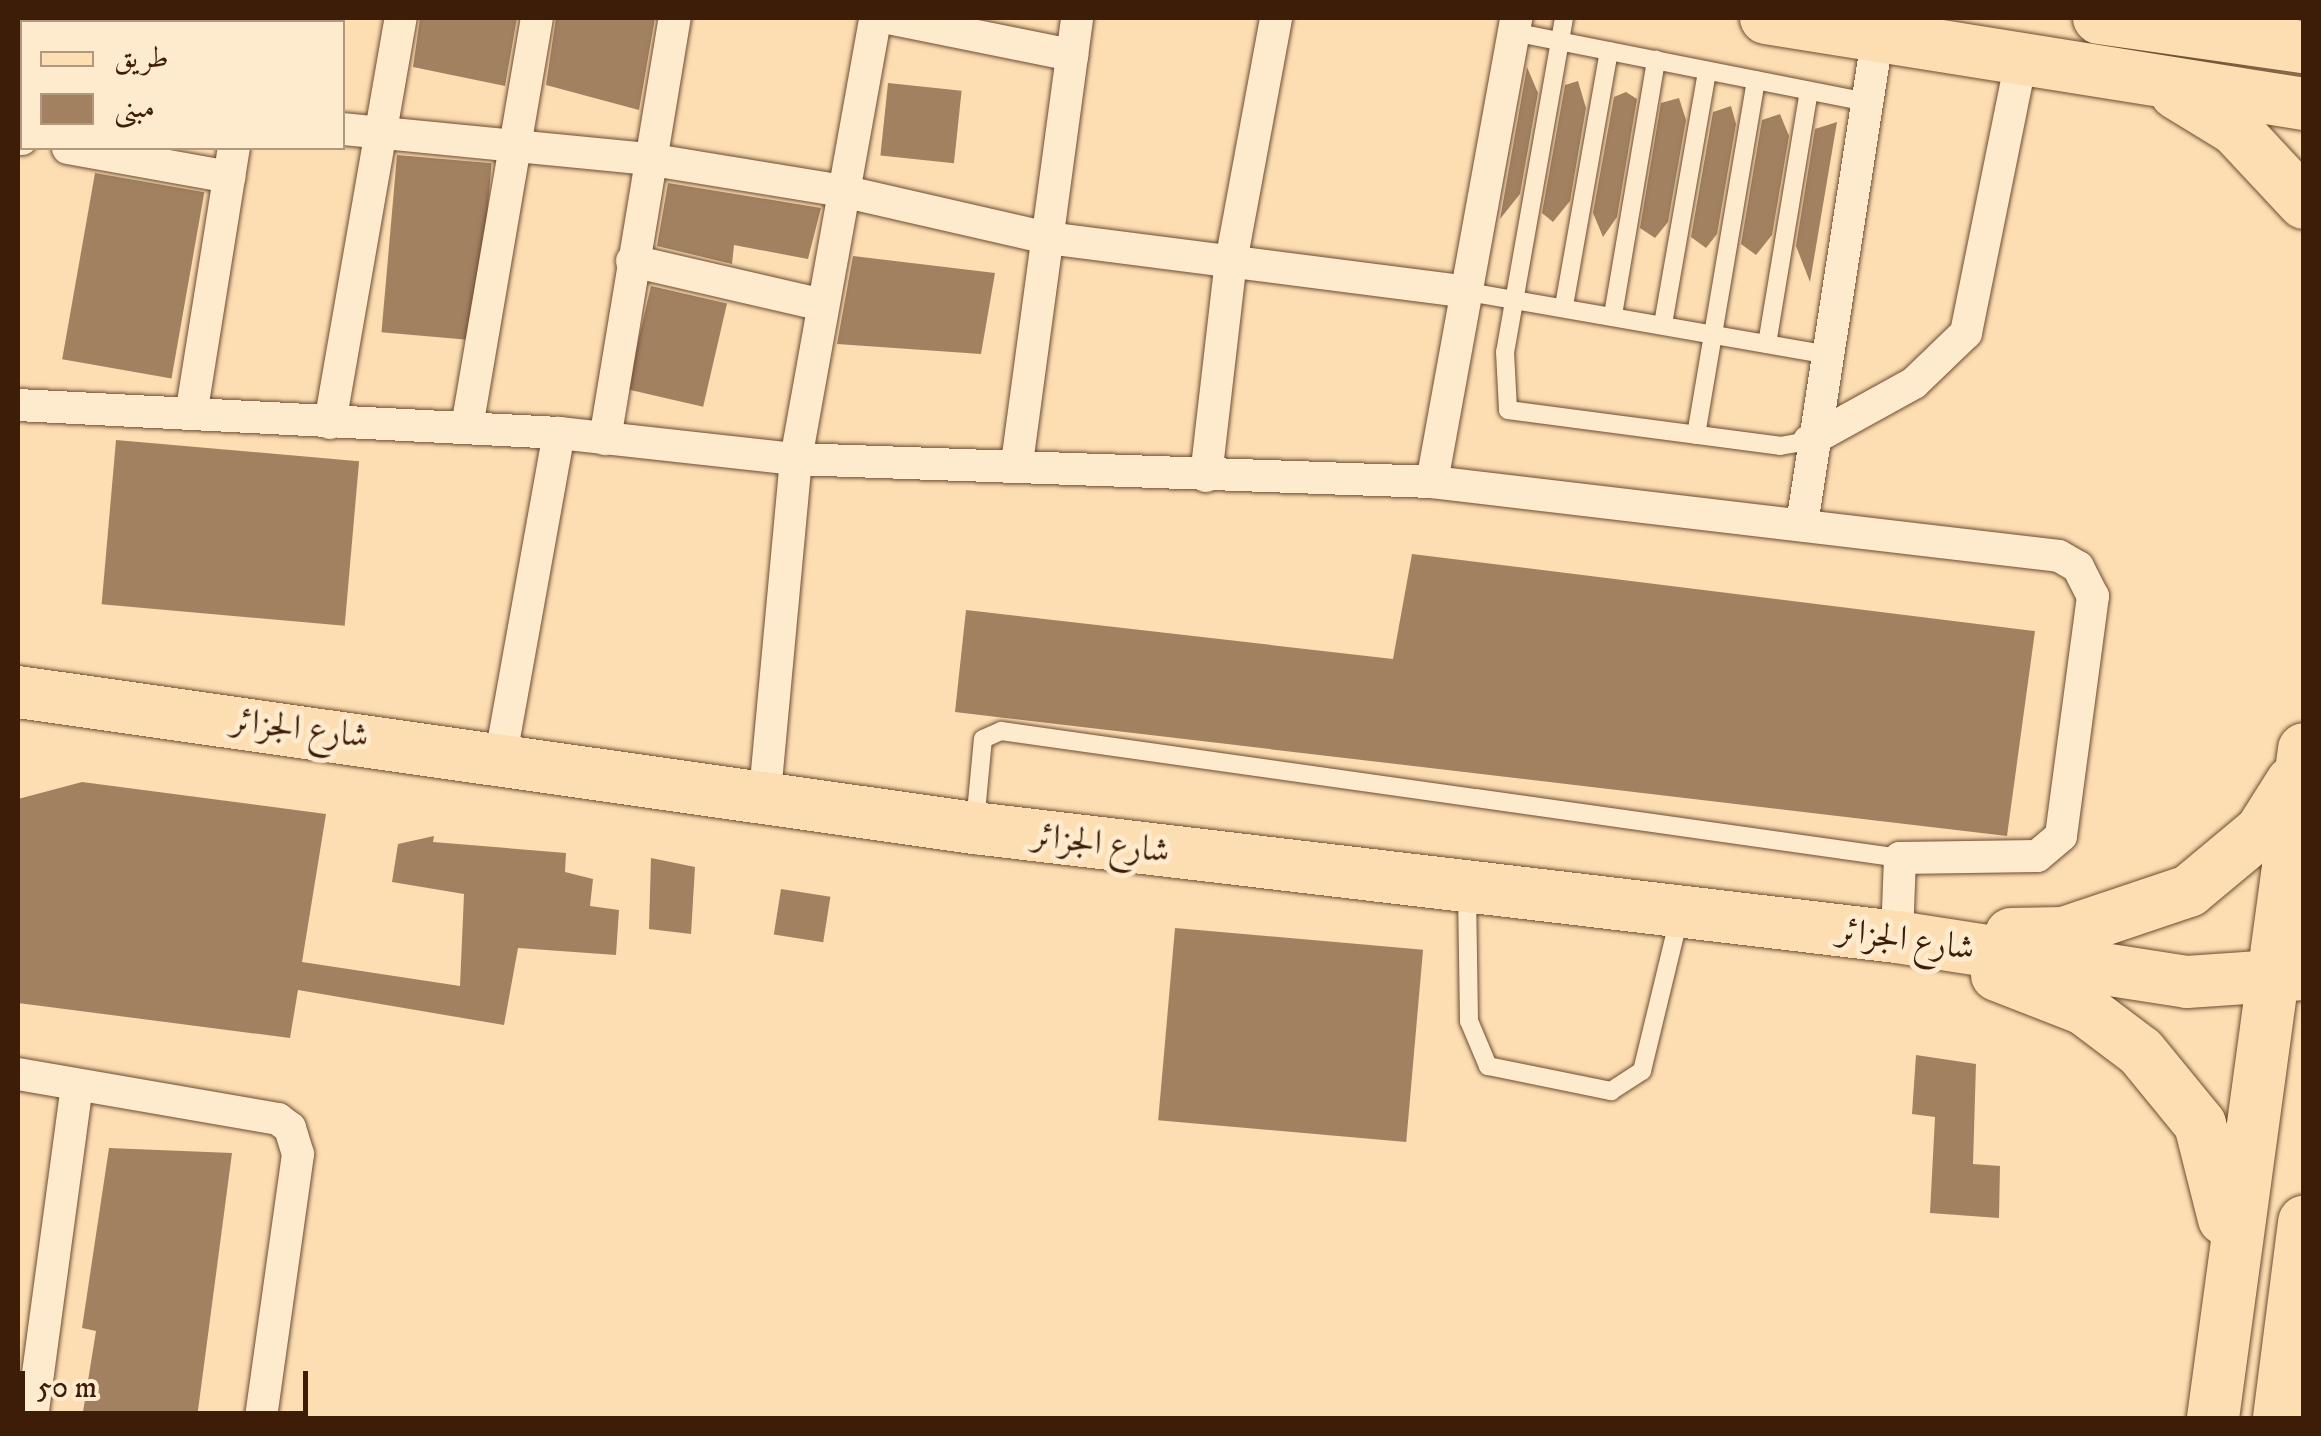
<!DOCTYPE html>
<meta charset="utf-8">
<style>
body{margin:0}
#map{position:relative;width:2321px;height:1436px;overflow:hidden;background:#fddeb2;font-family:"IM FELL DW Pica",Amiri,serif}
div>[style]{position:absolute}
.building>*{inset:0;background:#a18160;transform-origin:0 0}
.roads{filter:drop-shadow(0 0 2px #6d4c32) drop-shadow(0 0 2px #6d4c32)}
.lane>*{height:18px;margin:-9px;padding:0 9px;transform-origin:9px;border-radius:9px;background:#feeacd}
.street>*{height:32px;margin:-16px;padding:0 16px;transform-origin:16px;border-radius:16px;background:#feeacd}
.secondary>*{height:48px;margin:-24px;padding:0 24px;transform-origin:24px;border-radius:24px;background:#feeacd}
.primary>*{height:52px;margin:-26px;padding:0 26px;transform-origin:26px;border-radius:26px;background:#fddeb2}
span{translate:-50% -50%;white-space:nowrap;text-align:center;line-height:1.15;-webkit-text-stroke:10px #feeacd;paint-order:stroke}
.street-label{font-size:35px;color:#3d1c08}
.frame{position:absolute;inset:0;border:20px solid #3d1c08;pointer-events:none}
.legend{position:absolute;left:20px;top:20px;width:325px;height:130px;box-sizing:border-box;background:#feeacd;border:2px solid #b1987e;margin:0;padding:12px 18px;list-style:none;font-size:30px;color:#3d1c08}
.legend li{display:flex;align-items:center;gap:20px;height:50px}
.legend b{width:50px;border:2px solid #b1987e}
.scale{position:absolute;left:20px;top:1371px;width:288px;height:45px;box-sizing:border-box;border:5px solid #3d1c08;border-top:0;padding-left:12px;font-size:30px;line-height:35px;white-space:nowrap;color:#3d1c08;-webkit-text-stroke:8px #feeacd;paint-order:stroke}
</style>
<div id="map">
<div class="building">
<i style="clip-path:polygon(420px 18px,517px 18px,505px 86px,413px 67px)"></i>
<i style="clip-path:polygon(556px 18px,655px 18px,639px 110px,546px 85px)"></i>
<i style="clip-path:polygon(1527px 67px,1538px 93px,1520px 194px,1500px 219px)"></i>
<i style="clip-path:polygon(1578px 81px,1586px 108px,1570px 201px,1553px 222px,1542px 213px,1565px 85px)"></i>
<i style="left:888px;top:83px;width:74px;height:73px;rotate:6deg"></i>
<i style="clip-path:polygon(1626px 92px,1637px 99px,1617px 217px,1603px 237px,1593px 213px,1614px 97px)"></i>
<i style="clip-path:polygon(1679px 98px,1686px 120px,1668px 222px,1655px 238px,1640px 228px,1661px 103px)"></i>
<i style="clip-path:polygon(1731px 106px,1736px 124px,1717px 234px,1706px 248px,1691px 237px,1713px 112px)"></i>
<i style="clip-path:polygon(1780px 114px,1789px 136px,1772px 235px,1756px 255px,1741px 244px,1762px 120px)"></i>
<i style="clip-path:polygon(1837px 122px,1810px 282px,1796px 246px,1815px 129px)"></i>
<i style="left:397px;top:155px;width:95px;height:178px;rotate:5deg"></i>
<i style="left:95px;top:173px;width:111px;height:189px;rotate:10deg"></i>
<i style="clip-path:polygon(668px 183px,821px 208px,808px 259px,734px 245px,732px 264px,657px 246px)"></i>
<i style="clip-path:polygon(853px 256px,995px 273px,981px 354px,837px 344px)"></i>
<i style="left:651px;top:286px;width:78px;height:106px;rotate:13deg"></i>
<i style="left:116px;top:440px;width:244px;height:165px;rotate:5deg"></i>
<i style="clip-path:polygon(1412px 554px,2035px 631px,2007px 836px,955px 712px,966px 610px,1393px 659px)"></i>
<i style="clip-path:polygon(82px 782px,326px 814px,302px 962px,460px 986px,464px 894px,392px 882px,398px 844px,434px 836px,433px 842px,566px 853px,565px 872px,593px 879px,590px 906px,619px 910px,616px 955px,518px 948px,504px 1025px,298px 990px,290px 1038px,18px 1003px,18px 799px)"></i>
<i style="clip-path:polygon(651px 858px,695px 867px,691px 934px,649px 929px)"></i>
<i style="left:781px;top:889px;width:50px;height:46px;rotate:9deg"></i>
<i style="left:1175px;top:928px;width:249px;height:193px;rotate:5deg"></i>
<i style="clip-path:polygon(1916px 1055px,1976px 1064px,1973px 1164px,2000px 1166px,1999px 1218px,1930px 1213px,1935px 1117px,1912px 1114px)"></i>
<i style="clip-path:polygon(109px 1148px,232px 1153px,197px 1418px,82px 1418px,96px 1331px,82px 1328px)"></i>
</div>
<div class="roads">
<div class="lane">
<i style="left:1564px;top:18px;width:339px;rotate:100deg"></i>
<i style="left:1505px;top:352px;width:58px;rotate:87deg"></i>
<i style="left:1508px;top:410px;width:274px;rotate:7.5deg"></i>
<i style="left:1780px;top:446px;width:29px;rotate:-10deg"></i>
<i style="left:1513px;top:32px;width:360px;rotate:11.2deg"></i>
<i style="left:1468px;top:292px;width:361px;rotate:9.9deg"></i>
<i style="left:1564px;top:306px;width:259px;rotate:-80deg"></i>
<i style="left:1613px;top:315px;width:259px;rotate:-80.4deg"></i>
<i style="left:1663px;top:324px;width:257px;rotate:-80.1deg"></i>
<i style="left:1767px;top:344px;width:256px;rotate:-80.6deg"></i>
<i style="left:1696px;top:435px;width:360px;rotate:-80.4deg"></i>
<i style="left:975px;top:823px;width:84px;rotate:-84.6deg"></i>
<i style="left:983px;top:739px;width:20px;rotate:-24deg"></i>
<i style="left:1001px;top:731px;width:908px;rotate:8.04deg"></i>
<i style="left:1467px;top:892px;width:129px;rotate:89.1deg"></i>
<i style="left:1469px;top:1021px;width:49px;rotate:67.1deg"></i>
<i style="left:1488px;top:1066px;width:126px;rotate:11.5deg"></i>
<i style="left:1611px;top:1091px;width:37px;rotate:-33deg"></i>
<i style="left:1642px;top:1071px;width:157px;rotate:-76.4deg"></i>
</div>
<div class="street">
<i style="left:888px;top:18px;width:188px;rotate:11.4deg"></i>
<i style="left:254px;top:22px;width:4px;rotate:-76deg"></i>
<i style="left:342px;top:129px;width:306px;rotate:5.6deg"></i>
<i style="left:647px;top:159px;width:198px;rotate:9.3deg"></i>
<i style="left:842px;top:191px;width:210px;rotate:12.9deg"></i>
<i style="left:1047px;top:238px;width:424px;rotate:7.3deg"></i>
<i style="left:18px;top:138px;width:4px;rotate:14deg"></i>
<i style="left:68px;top:148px;width:164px;rotate:10.2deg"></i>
<i style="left:632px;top:261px;width:196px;rotate:13deg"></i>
<i style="left:18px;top:405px;width:542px;rotate:2.96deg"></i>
<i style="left:559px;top:433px;width:238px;rotate:6.3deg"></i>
<i style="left:796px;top:459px;width:636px;rotate:2.07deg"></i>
<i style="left:1432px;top:482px;width:631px;rotate:6.73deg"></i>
<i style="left:2059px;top:556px;width:22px;rotate:30deg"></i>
<i style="left:2078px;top:567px;width:33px;rotate:63deg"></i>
<i style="left:2093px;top:596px;width:242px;rotate:97.6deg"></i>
<i style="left:2061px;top:836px;width:31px;rotate:140deg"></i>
<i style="left:2037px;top:856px;width:137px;rotate:179.2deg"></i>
<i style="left:1900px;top:858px;width:79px;rotate:92.2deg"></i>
<i style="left:192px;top:409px;width:264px;rotate:-80.9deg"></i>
<i style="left:330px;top:423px;width:411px;rotate:-80.1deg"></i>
<i style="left:467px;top:427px;width:415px;rotate:-80.3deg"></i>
<i style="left:605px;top:439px;width:427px;rotate:-80.6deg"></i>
<i style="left:1809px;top:441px;width:120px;rotate:-28.9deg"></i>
<i style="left:1914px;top:383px;width:72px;rotate:-43.9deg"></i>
<i style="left:1966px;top:333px;width:278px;rotate:-78.6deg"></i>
<i style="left:1017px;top:463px;width:449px;rotate:-82.3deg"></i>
<i style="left:1206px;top:476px;width:210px;rotate:-83.4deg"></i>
<i style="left:1230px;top:267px;width:253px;rotate:-79.5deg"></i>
<i style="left:1432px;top:482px;width:472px;rotate:-79.7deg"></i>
<i style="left:1802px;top:524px;width:492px;rotate:-81.2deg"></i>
<i style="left:501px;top:755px;width:327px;rotate:-79.8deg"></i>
<i style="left:765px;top:793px;width:335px;rotate:-84.7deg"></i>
<i style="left:796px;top:459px;width:448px;rotate:-79.8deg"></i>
<i style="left:18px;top:1074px;width:264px;rotate:9.8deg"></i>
<i style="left:278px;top:1119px;width:15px;rotate:37deg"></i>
<i style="left:290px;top:1128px;width:27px;rotate:73deg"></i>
<i style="left:298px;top:1154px;width:267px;rotate:98deg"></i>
<i style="left:32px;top:1418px;width:336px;rotate:-82.3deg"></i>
</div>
<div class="secondary">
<i style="left:32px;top:22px;width:4px;rotate:-76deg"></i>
<i style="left:18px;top:83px;width:22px;rotate:-80deg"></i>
</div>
<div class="primary">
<i style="left:1766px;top:18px;width:545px;rotate:9.08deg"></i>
<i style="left:2099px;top:18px;width:207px;rotate:8.1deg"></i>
<i style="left:2176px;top:93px;width:69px;rotate:31.4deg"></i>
<i style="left:2235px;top:129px;width:101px;rotate:47deg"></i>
<i style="left:18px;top:692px;width:966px;rotate:8.1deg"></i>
<i style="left:974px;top:828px;width:929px;rotate:6.74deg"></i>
<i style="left:1897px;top:937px;width:293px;rotate:8.8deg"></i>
<i style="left:2187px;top:982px;width:117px;rotate:-3.9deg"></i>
<i style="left:2011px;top:934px;width:53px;rotate:-1.1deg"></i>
<i style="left:2064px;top:933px;width:132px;rotate:-18.6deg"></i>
<i style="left:2189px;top:891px;width:94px;rotate:-39.8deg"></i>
<i style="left:2261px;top:831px;width:58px;rotate:-57.7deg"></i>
<i style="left:1997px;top:975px;width:93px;rotate:21.3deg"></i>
<i style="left:2084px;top:1009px;width:71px;rotate:37deg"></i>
<i style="left:2141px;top:1052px;width:93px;rotate:50.7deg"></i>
<i style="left:2200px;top:1124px;width:98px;rotate:75.8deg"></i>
<i style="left:2213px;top:1418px;width:675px;rotate:-82.25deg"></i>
<i style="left:2279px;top:1418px;width:198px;rotate:-82.7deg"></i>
</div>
</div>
<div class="street-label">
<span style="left:300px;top:729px;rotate:7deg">شارع الجزائر</span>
<span style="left:1101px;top:844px;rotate:7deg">شارع الجزائر</span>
<span style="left:1906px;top:940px;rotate:8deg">شارع الجزائر</span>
</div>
<div class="frame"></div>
<ul class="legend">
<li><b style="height:12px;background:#fddeb2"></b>طريق</li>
<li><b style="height:28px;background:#a18160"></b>مبنى</li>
</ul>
<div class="scale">50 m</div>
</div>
